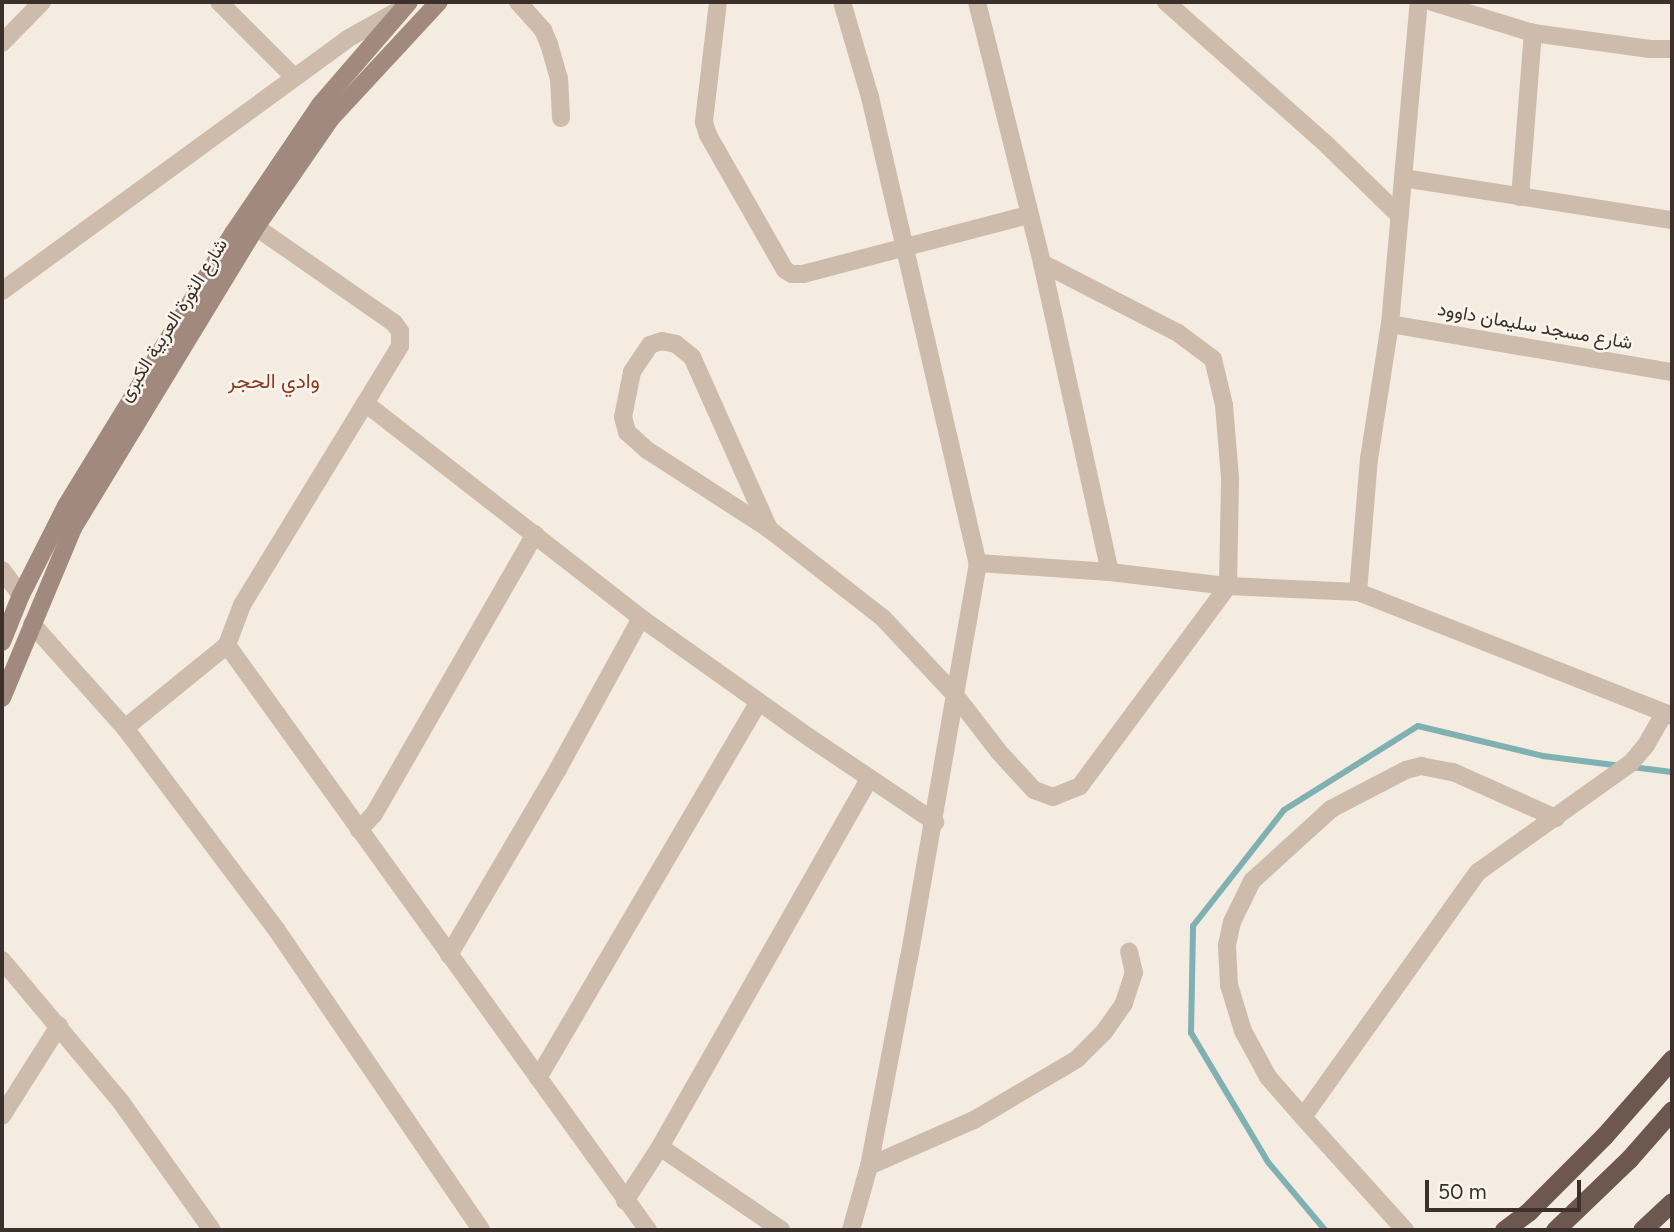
<!DOCTYPE html>
<meta charset="utf-8">
<style>
body{margin:0}
#map{position:relative;width:1674px;height:1232px;overflow:hidden;background:#f4ebe1;font-family:Figtree,Vazirmatn,sans-serif}
div>[style]{position:absolute}
.stream>*{height:6px;margin:-3px;padding:0 3px;transform-origin:3px;border-radius:3px;background:#7fb0b2}
.minor>*{height:18px;margin:-9px;padding:0 9px;transform-origin:9px;border-radius:9px;background:#cdbbac}
.secondary>*{height:18px;margin:-9px;padding:0 9px;transform-origin:9px;border-radius:9px;background:#a18a7d}
.trunk>*{height:19px;margin:-9.5px;padding:0 9.5px;transform-origin:9.5px;border-radius:9.5px;background:#6c584f}
span{translate:-50% -50%;white-space:nowrap;text-align:center;line-height:1.15;-webkit-text-stroke:5px #fbf5ee;paint-order:stroke}
.street-label{font-size:19px;color:#3b302b}
.neighbourhood-label{font-size:21px;color:#8c3b22}
.frame{position:absolute;inset:0;border:4px solid #3b302b;pointer-events:none}
.scale{position:absolute;left:1425px;top:1180px;width:156px;height:32px;box-sizing:border-box;border:4px solid #3b302b;border-top:0;padding-left:9px;font-size:21px;line-height:24px;white-space:nowrap;color:#3b302b;-webkit-text-stroke:5px #fbf5ee;paint-order:stroke}
</style>
<div id="map">
<div class="stream">
<i style="left:1632px;top:767px;width:40px;rotate:7.1deg"></i>
<i style="left:1325px;top:1230px;width:89px;rotate:-130deg"></i>
<i style="left:1268px;top:1162px;width:150px;rotate:-120.8deg"></i>
<i style="left:1191px;top:1033px;width:107px;rotate:-88.9deg"></i>
<i style="left:1193px;top:926px;width:147px;rotate:-51.9deg"></i>
<i style="left:1284px;top:810px;width:158px;rotate:-32.1deg"></i>
<i style="left:1418px;top:726px;width:129px;rotate:13.5deg"></i>
<i style="left:1543px;top:756px;width:79px;rotate:7.3deg"></i>
</div>
<div class="minor">
<i style="left:219px;top:2px;width:106px;rotate:45deg"></i>
<i style="left:518px;top:2px;width:38px;rotate:48deg"></i>
<i style="left:543px;top:30px;width:15px;rotate:67deg"></i>
<i style="left:549px;top:44px;width:35px;rotate:74deg"></i>
<i style="left:559px;top:78px;width:40px;rotate:87.1deg"></i>
<i style="left:718px;top:2px;width:121px;rotate:96.7deg"></i>
<i style="left:704px;top:122px;width:14px;rotate:73deg"></i>
<i style="left:708px;top:135px;width:155px;rotate:60.3deg"></i>
<i style="left:785px;top:270px;width:8px;rotate:30deg"></i>
<i style="left:792px;top:274px;width:11px"></i>
<i style="left:803px;top:274px;width:233px;rotate:-14.7deg"></i>
<i style="left:842px;top:2px;width:99px;rotate:73.6deg"></i>
<i style="left:870px;top:97px;width:478px;rotate:77deg"></i>
<i style="left:978px;top:563px;width:400px;rotate:99.9deg"></i>
<i style="left:909px;top:957px;width:213px;rotate:100.8deg"></i>
<i style="left:869px;top:1166px;width:66px;rotate:105.7deg"></i>
<i style="left:977px;top:2px;width:269px;rotate:76deg"></i>
<i style="left:1042px;top:263px;width:316px;rotate:77.6deg"></i>
<i style="left:1166px;top:2px;width:217px;rotate:41.6deg"></i>
<i style="left:1328px;top:146px;width:100px;rotate:44.2deg"></i>
<i style="left:1432px;top:2px;width:106px;rotate:17.1deg"></i>
<i style="left:1533px;top:33px;width:118px;rotate:7.8deg"></i>
<i style="left:1650px;top:49px;width:22px"></i>
<i style="left:2px;top:43px;width:57px;rotate:-45.7deg"></i>
<i style="left:1403px;top:178px;width:272px;rotate:8.9deg"></i>
<i style="left:1520px;top:197px;width:165px;rotate:-85.5deg"></i>
<i style="left:2px;top:291px;width:427px;rotate:-36.1deg"></i>
<i style="left:347px;top:39px;width:64px;rotate:-29deg"></i>
<i style="left:1390px;top:324px;width:286px;rotate:9.7deg"></i>
<i style="left:365px;top:403px;width:350px;rotate:37.9deg"></i>
<i style="left:641px;top:618px;width:207px;rotate:35.4deg"></i>
<i style="left:810px;top:738px;width:151px;rotate:33.9deg"></i>
<i style="left:769px;top:529px;width:188px;rotate:-114.1deg"></i>
<i style="left:692px;top:357px;width:21px;rotate:-141deg"></i>
<i style="left:676px;top:344px;width:14px;rotate:-168deg"></i>
<i style="left:662px;top:341px;width:13px;rotate:162deg"></i>
<i style="left:650px;top:345px;width:32px;rotate:124deg"></i>
<i style="left:632px;top:372px;width:46px;rotate:101.3deg"></i>
<i style="left:623px;top:417px;width:16px;rotate:75deg"></i>
<i style="left:627px;top:432px;width:27px;rotate:42deg"></i>
<i style="left:647px;top:450px;width:145px;rotate:32.9deg"></i>
<i style="left:769px;top:529px;width:145px;rotate:38deg"></i>
<i style="left:883px;top:618px;width:105px;rotate:46.9deg"></i>
<i style="left:955px;top:695px;width:72px;rotate:52.3deg"></i>
<i style="left:999px;top:752px;width:52px;rotate:47.4deg"></i>
<i style="left:1034px;top:790px;width:20px;rotate:20deg"></i>
<i style="left:1053px;top:797px;width:29px;rotate:-22deg"></i>
<i style="left:1080px;top:786px;width:249px;rotate:-53.5deg"></i>
<i style="left:1228px;top:586px;width:108px;rotate:-88.9deg"></i>
<i style="left:1230px;top:478px;width:73px;rotate:-94.7deg"></i>
<i style="left:1224px;top:405px;width:47px;rotate:-103.4deg"></i>
<i style="left:1213px;top:359px;width:44px;rotate:-143.4deg"></i>
<i style="left:1178px;top:333px;width:153px;rotate:-152.8deg"></i>
<i style="left:978px;top:563px;width:132px;rotate:3.9deg"></i>
<i style="left:1110px;top:572px;width:119px;rotate:6.8deg"></i>
<i style="left:1228px;top:586px;width:130px;rotate:2.6deg"></i>
<i style="left:1358px;top:592px;width:338px;rotate:21.5deg"></i>
<i style="left:2px;top:570px;width:31px;rotate:53deg"></i>
<i style="left:1358px;top:592px;width:133px;rotate:-85.3deg"></i>
<i style="left:1369px;top:459px;width:137px;rotate:-81.2deg"></i>
<i style="left:1390px;top:324px;width:323px;rotate:-84.9deg"></i>
<i style="left:32px;top:624px;width:140px;rotate:48.2deg"></i>
<i style="left:125px;top:728px;width:251px;rotate:53.1deg"></i>
<i style="left:276px;top:929px;width:364px;rotate:55.7deg"></i>
<i style="left:227px;top:645px;width:721px;rotate:54.26deg"></i>
<i style="left:125px;top:728px;width:132px;rotate:-39.1deg"></i>
<i style="left:227px;top:645px;width:43px;rotate:-69.4deg"></i>
<i style="left:242px;top:605px;width:303px;rotate:-58.6deg"></i>
<i style="left:400px;top:346px;width:15px;rotate:-90deg"></i>
<i style="left:400px;top:331px;width:10px;rotate:-127deg"></i>
<i style="left:394px;top:323px;width:168px;rotate:-145.2deg"></i>
<i style="left:359px;top:830px;width:22px;rotate:-47deg"></i>
<i style="left:374px;top:814px;width:323px;rotate:-60.1deg"></i>
<i style="left:449px;top:955px;width:216px;rotate:-59.6deg"></i>
<i style="left:558px;top:769px;width:172px;rotate:-61.2deg"></i>
<i style="left:2px;top:960px;width:185px;rotate:50deg"></i>
<i style="left:121px;top:1102px;width:157px;rotate:54.6deg"></i>
<i style="left:538px;top:1078px;width:436px;rotate:-59.6deg"></i>
<i style="left:2px;top:1116px;width:107px;rotate:-57.7deg"></i>
<i style="left:1303px;top:1117px;width:53px;rotate:-131.2deg"></i>
<i style="left:1268px;top:1077px;width:52px;rotate:-118.5deg"></i>
<i style="left:1243px;top:1031px;width:48px;rotate:-106.9deg"></i>
<i style="left:1229px;top:985px;width:40px;rotate:-92.9deg"></i>
<i style="left:1227px;top:945px;width:24px;rotate:-78deg"></i>
<i style="left:1232px;top:922px;width:46px;rotate:-64deg"></i>
<i style="left:1252px;top:881px;width:107px;rotate:-42.3deg"></i>
<i style="left:1331px;top:809px;width:85px;rotate:-27.5deg"></i>
<i style="left:1406px;top:770px;width:16px;rotate:-15deg"></i>
<i style="left:1421px;top:766px;width:33px;rotate:11deg"></i>
<i style="left:1453px;top:772px;width:113px;rotate:24.1deg"></i>
<i style="left:660px;top:1147px;width:147px;rotate:34.4deg"></i>
<i style="left:869px;top:1166px;width:115px;rotate:-23.7deg"></i>
<i style="left:974px;top:1120px;width:120px;rotate:-30.6deg"></i>
<i style="left:1077px;top:1059px;width:38px;rotate:-45deg"></i>
<i style="left:1104px;top:1032px;width:35px;rotate:-55deg"></i>
<i style="left:1124px;top:1003px;width:32px;rotate:-72deg"></i>
<i style="left:1134px;top:973px;width:22px;rotate:-103deg"></i>
<i style="left:625px;top:1201px;width:64px;rotate:-57.1deg"></i>
<i style="left:660px;top:1147px;width:423px;rotate:-60.4deg"></i>
<i style="left:1405px;top:1230px;width:152px;rotate:-132.1deg"></i>
<i style="left:1303px;top:1117px;width:301px;rotate:-54.5deg"></i>
<i style="left:1478px;top:872px;width:188px;rotate:-35.5deg"></i>
<i style="left:1631px;top:763px;width:23px;rotate:-50deg"></i>
<i style="left:1646px;top:745px;width:36px;rotate:-60deg"></i>
</div>
<div class="secondary">
<i style="left:2px;top:642px;width:51px;rotate:-68deg"></i>
<i style="left:21px;top:595px;width:100px;rotate:-63.2deg"></i>
<i style="left:66px;top:506px;width:321px;rotate:-58.5deg"></i>
<i style="left:234px;top:232px;width:153px;rotate:-55.9deg"></i>
<i style="left:320px;top:105px;width:136px;rotate:-49.2deg"></i>
<i style="left:2px;top:698px;width:184px;rotate:-67.3deg"></i>
<i style="left:73px;top:528px;width:352px;rotate:-58.7deg"></i>
<i style="left:256px;top:227px;width:134px;rotate:-55.4deg"></i>
<i style="left:332px;top:117px;width:157px;rotate:-47.1deg"></i>
</div>
<div class="trunk">
<i style="left:1504px;top:1230px;width:31px;rotate:-37deg"></i>
<i style="left:1529px;top:1211px;width:106px;rotate:-45deg"></i>
<i style="left:1604px;top:1136px;width:103px;rotate:-48.6deg"></i>
<i style="left:1555px;top:1230px;width:103px;rotate:-43.8deg"></i>
<i style="left:1629px;top:1159px;width:65px;rotate:-48.7deg"></i>
<i style="left:1642px;top:1230px;width:41px;rotate:-43deg"></i>
</div>
<div class="street-label">
<span style="left:173px;top:320px;rotate:-58deg">شارع الثورة العربية الكبرى</span>
<span style="left:1535px;top:326px;rotate:10deg">شارع مسجد سليمان داوود</span>
</div>
<div class="neighbourhood-label">
<span style="left:274px;top:381px">وادي الحجر</span>
</div>
<div class="frame"></div>
<div class="scale">50 m</div>
</div>
